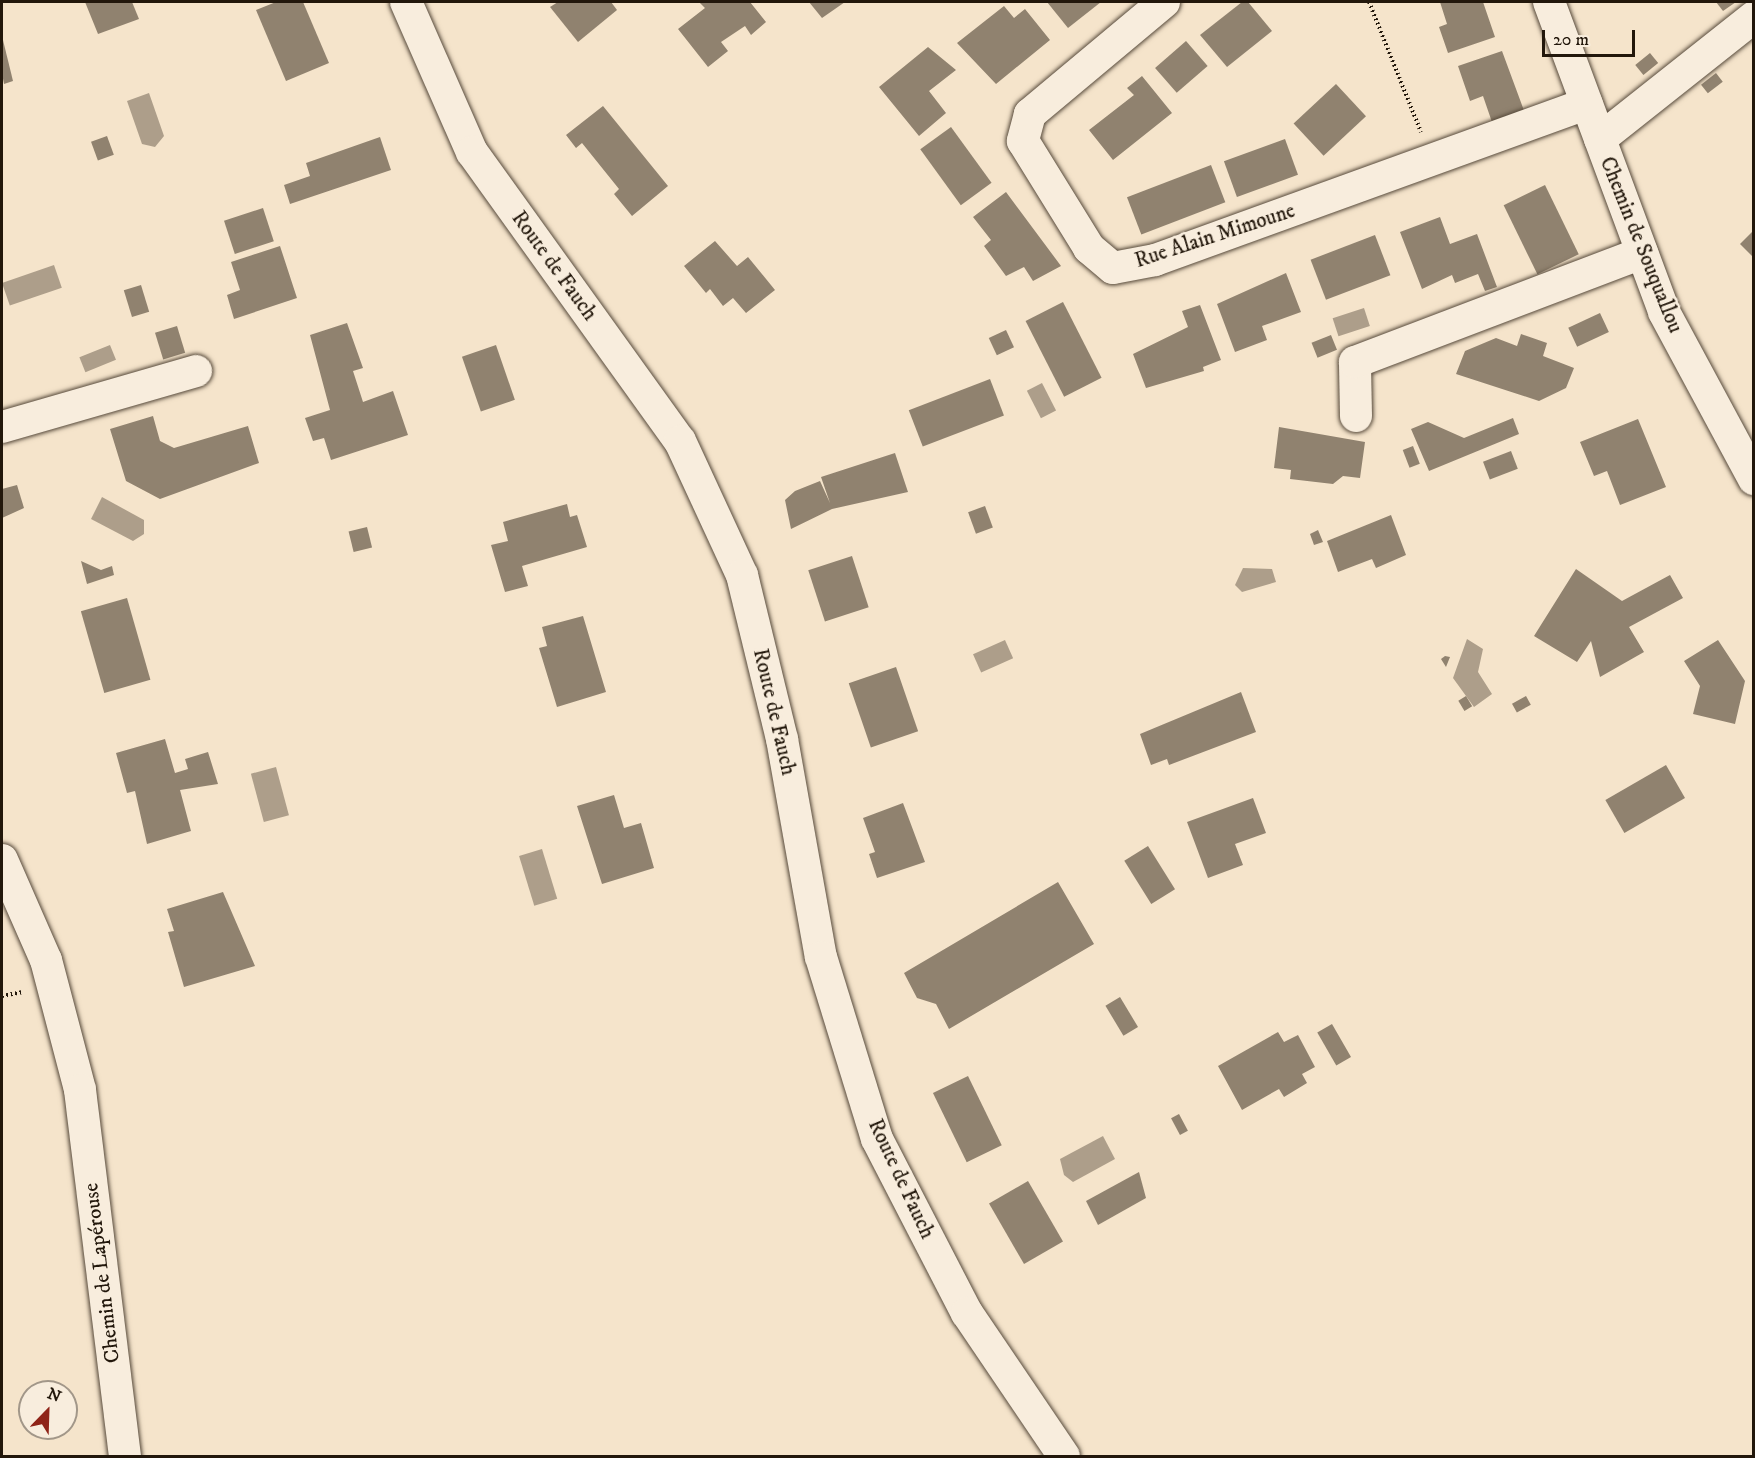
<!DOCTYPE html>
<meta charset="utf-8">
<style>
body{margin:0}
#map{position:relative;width:1755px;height:1458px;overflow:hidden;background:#f5e4cb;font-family:"IM FELL DW Pica",serif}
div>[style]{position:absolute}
.water>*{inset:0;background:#ad9e8a;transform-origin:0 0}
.building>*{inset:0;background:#90826f;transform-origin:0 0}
.path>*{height:4px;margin-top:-2px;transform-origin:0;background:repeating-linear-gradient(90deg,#22170b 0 1.5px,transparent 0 4.5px)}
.roads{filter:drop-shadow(0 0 2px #574a3b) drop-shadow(0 0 2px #574a3b)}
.minor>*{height:32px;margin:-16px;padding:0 16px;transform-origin:16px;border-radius:16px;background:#f8eddd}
span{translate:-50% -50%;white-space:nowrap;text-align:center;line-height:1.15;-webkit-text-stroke:5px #f8eddd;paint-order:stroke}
.street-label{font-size:21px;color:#22170b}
.frame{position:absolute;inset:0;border:3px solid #22170b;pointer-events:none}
.north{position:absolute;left:18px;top:1380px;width:60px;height:60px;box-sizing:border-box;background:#f8eddd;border:2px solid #a29789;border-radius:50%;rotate:23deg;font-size:16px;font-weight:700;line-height:24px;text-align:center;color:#22170b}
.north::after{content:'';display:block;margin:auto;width:21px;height:27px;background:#8f2418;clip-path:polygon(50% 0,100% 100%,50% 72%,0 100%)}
.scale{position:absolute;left:1542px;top:30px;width:93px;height:27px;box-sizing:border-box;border:3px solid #22170b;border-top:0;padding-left:8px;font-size:18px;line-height:21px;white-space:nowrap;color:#22170b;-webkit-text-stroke:4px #f8eddd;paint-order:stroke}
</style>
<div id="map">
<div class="water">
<i style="clip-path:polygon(149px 93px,164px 136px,155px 147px,142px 144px,127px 101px)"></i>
<i style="left:54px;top:265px;width:24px;height:55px;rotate:71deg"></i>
<i style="left:1364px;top:308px;width:19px;height:33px;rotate:72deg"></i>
<i style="left:110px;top:345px;width:16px;height:33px;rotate:68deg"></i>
<i style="left:1042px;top:383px;width:31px;height:17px;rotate:63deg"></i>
<i style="clip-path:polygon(102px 497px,144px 520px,144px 534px,133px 541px,91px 519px)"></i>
<i style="clip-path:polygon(1243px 568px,1272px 569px,1276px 582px,1242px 592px,1235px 585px)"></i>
<i style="clip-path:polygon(1467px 639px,1483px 649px,1478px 672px,1492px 694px,1474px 707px,1453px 678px)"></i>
<i style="left:1005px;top:640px;width:20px;height:35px;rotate:66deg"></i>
<i style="left:276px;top:767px;width:50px;height:26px;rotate:75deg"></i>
<i style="left:542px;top:849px;width:52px;height:24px;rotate:73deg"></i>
<i style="clip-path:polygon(1103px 1136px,1115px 1159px,1073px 1182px,1064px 1175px,1060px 1159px)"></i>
</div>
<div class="building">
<i style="clip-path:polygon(85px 2px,132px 2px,139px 19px,98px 34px)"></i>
<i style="clip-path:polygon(276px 2px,303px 2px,329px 63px,286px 81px,256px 10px)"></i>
<i style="clip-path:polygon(558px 2px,611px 2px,617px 10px,578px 42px,550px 7px)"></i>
<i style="clip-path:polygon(699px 2px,750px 2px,766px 22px,751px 35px,745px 26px,721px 42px,728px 51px,708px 67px,678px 29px,705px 8px)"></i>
<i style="clip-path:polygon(809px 2px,845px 2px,822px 18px)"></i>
<i style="clip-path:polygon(1047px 2px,1101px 2px,1068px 28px)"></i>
<i style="clip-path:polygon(1242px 2px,1248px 2px,1272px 31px,1227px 67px,1200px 35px)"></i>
<i style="clip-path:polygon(1440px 2px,1483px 2px,1495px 37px,1448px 53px,1439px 27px,1447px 24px)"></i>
<i style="clip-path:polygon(1716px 2px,1736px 2px,1723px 11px)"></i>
<i style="clip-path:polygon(1004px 6px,1014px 18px,1025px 9px,1050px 40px,996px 84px,957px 43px)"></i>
<i style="clip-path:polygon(2px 36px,13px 81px,4px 84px,2px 73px)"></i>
<i style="left:1186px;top:41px;width:33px;height:41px;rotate:49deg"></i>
<i style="clip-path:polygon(928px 47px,956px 70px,929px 91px,946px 113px,919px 136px,879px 87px)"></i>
<i style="clip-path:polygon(1502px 51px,1526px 116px,1494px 128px,1483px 96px,1470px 101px,1458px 66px)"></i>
<i style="left:1650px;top:53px;width:13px;height:19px;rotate:51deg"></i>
<i style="left:1716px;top:73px;width:11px;height:19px;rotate:52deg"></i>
<i style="clip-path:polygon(1142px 76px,1172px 113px,1113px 160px,1089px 130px,1134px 95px,1127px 88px)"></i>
<i style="left:1336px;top:84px;width:44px;height:58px;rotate:47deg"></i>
<i style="clip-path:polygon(603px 106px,668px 186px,632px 216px,614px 194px,619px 189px,582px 143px,576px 148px,566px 135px)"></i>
<i style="left:951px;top:127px;width:69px;height:38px;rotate:54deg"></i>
<i style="left:107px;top:136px;width:20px;height:17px;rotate:70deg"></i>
<i style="clip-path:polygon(380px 137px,391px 170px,290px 204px,284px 185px,310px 176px,306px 163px)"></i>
<i style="left:1285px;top:139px;width:38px;height:65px;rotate:70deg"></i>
<i style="left:1211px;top:165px;width:40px;height:90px;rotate:69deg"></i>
<i style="left:1545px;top:185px;width:77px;height:46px;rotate:64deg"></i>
<i style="clip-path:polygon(1006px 192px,1061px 266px,1033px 281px,1024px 267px,1006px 276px,984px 246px,991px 240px,973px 217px)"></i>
<i style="left:263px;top:208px;width:35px;height:41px;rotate:72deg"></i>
<i style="clip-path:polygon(1440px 217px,1450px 244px,1477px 234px,1497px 287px,1485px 291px,1478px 274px,1455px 283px,1452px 275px,1422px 289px,1400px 232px)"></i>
<i style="clip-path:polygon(1754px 230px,1754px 258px,1740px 244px)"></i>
<i style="left:1375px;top:235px;width:43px;height:69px;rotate:69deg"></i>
<i style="clip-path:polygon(715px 241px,737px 266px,748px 257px,775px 290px,746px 313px,733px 298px,723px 306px,710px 289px,706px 293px,684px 266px)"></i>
<i style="clip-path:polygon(280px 246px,297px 298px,234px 319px,227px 295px,240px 290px,231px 262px)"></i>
<i style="clip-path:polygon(1286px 273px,1301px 312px,1262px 326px,1267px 340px,1235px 352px,1217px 304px)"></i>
<i style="left:141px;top:285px;width:28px;height:18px;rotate:73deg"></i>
<i style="left:1063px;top:302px;width:85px;height:42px;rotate:63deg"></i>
<i style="clip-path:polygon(1200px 305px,1221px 360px,1203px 367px,1204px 371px,1146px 388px,1133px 354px,1188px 327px,1182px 311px)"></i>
<i style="left:1600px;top:313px;width:21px;height:35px;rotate:65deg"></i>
<i style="clip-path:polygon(347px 323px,363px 368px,353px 371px,363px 402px,393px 391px,408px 435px,331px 460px,324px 438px,313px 441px,305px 418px,330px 410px,310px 335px)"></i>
<i style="left:177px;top:326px;width:28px;height:23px;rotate:73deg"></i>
<i style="left:1006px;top:330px;width:19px;height:19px;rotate:65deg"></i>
<i style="clip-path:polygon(1521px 334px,1547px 343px,1543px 356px,1574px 368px,1566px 388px,1539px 401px,1456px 374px,1465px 351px,1496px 338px,1517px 346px)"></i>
<i style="left:1331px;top:335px;width:16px;height:21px;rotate:68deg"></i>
<i style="left:496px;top:345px;width:58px;height:36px;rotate:71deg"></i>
<i style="left:990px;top:379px;width:39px;height:87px;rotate:69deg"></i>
<i style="clip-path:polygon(153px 416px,160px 441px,174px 448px,248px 426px,259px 463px,160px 499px,126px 481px,110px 429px)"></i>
<i style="clip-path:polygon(1513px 418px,1519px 434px,1429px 471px,1411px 429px,1428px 422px,1464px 438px)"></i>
<i style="clip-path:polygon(1638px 419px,1666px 487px,1620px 505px,1607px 471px,1594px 476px,1580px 442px)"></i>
<i style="clip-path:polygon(1279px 427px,1365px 442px,1360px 478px,1343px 476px,1333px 484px,1290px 479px,1291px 470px,1274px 468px)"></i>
<i style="left:1413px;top:446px;width:19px;height:11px;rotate:69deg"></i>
<i style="left:1511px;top:451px;width:19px;height:30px;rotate:69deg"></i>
<i style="clip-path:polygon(895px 453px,908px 492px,832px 509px,791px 529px,785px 500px,795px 491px,820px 481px,830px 503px,821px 477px)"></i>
<i style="clip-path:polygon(17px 485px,24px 508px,2px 518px,2px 489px)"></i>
<i style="clip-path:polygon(567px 504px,570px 517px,577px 515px,587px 547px,522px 566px,528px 586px,505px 592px,491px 545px,508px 541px,503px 522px)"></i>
<i style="left:985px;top:506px;width:23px;height:18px;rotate:70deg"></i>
<i style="clip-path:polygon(1391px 515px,1406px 555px,1376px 568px,1372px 559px,1338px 572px,1327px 541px)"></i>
<i style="left:367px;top:527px;width:21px;height:19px;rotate:76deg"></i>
<i style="clip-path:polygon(1318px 530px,1323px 542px,1314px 545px,1310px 534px)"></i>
<i style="left:852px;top:556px;width:54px;height:46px;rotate:72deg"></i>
<i style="clip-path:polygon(81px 561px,101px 570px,112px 566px,114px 575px,87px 584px)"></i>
<i style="clip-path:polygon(1576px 569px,1622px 601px,1670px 575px,1683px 598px,1629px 627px,1644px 652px,1600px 677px,1591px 641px,1577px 662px,1534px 636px)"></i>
<i style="left:127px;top:598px;width:85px;height:48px;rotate:74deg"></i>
<i style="clip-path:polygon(583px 616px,606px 692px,557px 707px,539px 648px,547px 646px,542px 627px)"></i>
<i style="clip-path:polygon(1718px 640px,1745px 681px,1735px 724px,1693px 714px,1700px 686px,1684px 661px)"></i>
<i style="clip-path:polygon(1445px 656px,1450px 657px,1446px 667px,1441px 659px)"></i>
<i style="left:896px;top:667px;width:68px;height:50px;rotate:71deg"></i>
<i style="clip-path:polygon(1241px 692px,1256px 732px,1169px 765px,1167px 759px,1151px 765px,1140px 734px)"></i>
<i style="left:1466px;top:696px;width:12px;height:9px;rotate:59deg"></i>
<i style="left:1526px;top:696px;width:10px;height:16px;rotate:61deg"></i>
<i style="clip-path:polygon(165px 739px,175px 773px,188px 769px,185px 759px,208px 752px,218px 784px,180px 790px,191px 831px,147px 844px,135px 791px,127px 793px,116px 753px)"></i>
<i style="left:1666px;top:765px;width:38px;height:70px;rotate:60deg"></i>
<i style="clip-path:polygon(614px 795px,624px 828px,641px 823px,654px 868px,602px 884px,577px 806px)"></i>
<i style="clip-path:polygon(1253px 798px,1266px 833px,1235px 844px,1243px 865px,1208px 878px,1187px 822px)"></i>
<i style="clip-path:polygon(903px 803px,925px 862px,877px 878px,869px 854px,875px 852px,863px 818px)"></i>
<i style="left:1148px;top:846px;width:51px;height:28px;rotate:58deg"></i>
<i style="clip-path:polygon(1058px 882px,1094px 944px,949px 1029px,936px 1004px,917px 998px,904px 973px)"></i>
<i style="clip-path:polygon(223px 892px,255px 966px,184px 987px,168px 932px,174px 931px,167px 909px)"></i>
<i style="left:1120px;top:997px;width:35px;height:17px;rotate:59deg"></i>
<i style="left:1332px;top:1024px;width:38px;height:17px;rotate:60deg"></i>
<i style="clip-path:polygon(1278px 1032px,1284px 1042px,1298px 1035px,1315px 1067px,1302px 1074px,1307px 1083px,1284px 1097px,1279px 1089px,1242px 1110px,1218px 1066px)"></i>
<i style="left:968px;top:1076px;width:77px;height:39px;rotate:64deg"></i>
<i style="left:1179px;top:1114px;width:19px;height:9px;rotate:62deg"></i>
<i style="clip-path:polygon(1139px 1172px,1146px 1198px,1098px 1225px,1086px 1201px)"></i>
<i style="left:1028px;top:1181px;width:70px;height:45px;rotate:60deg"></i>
</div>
<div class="path">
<i style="left:1369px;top:2px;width:140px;rotate:68.2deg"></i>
<i style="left:2px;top:996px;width:21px;rotate:-11deg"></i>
</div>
<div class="roads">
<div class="minor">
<i style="left:406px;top:2px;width:164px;rotate:66.3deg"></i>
<i style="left:472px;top:152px;width:356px;rotate:54.3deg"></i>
<i style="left:680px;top:441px;width:148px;rotate:65.2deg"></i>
<i style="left:742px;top:575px;width:169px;rotate:76.3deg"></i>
<i style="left:782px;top:739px;width:221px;rotate:79.9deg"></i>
<i style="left:821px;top:957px;width:190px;rotate:72.9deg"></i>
<i style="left:877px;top:1139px;width:196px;rotate:62.7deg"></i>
<i style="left:967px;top:1313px;width:173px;rotate:55.9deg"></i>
<i style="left:1164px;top:2px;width:175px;rotate:140.1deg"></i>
<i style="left:1030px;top:114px;width:28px;rotate:105deg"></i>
<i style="left:1023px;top:141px;width:126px;rotate:58.3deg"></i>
<i style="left:1089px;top:248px;width:31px;rotate:40deg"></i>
<i style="left:1113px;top:268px;width:43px;rotate:-10.8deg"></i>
<i style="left:1155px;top:260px;width:459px;rotate:-19.9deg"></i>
<i style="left:1549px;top:2px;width:331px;rotate:69.6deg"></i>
<i style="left:1664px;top:312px;width:190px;rotate:61.7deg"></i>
<i style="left:1600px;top:139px;width:196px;rotate:-38.4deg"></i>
<i style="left:1356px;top:416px;width:54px;rotate:-91.1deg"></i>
<i style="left:1355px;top:362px;width:307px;rotate:-20.8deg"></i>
<i style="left:2px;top:427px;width:202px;rotate:-16.1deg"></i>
<i style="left:2px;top:860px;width:109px;rotate:66.3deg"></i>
<i style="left:46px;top:960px;width:134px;rotate:75.3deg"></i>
<i style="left:80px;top:1090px;width:369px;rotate:83deg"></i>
</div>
</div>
<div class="street-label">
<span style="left:1215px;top:236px;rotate:-18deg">Rue Alain Mimoune</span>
<span style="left:1641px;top:245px;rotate:68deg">Chemin de Souquallou</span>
<span style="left:554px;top:266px;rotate:54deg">Route de Fauch</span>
<span style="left:774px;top:712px;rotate:77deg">Route de Fauch</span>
<span style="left:901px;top:1179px;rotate:65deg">Route de Fauch</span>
<span style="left:102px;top:1273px;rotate:-97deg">Chemin de Lapérouse</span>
</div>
<div class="frame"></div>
<div class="north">N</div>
<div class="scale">20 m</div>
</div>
